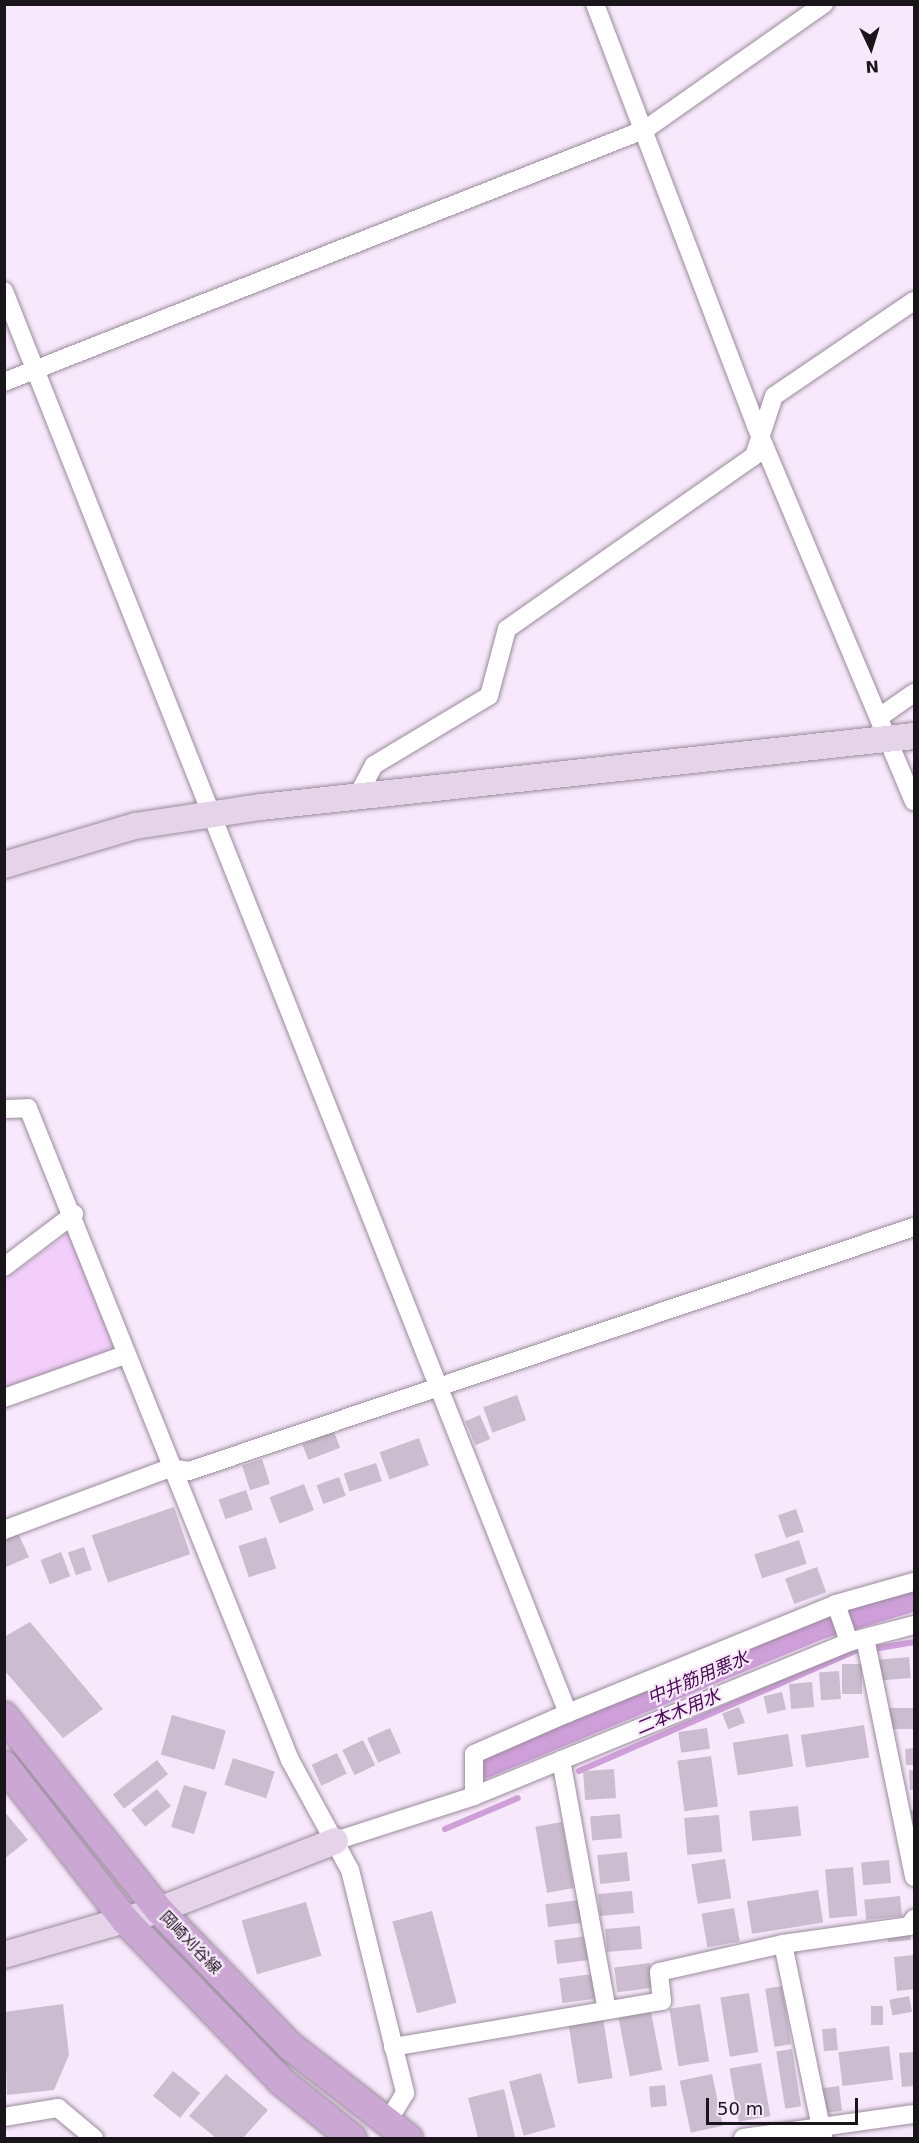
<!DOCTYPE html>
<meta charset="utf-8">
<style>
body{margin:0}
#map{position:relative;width:919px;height:2143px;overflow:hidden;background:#f8e8fb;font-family:"DejaVu Sans","Noto Sans JP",sans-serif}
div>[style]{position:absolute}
.green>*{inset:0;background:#f3cefb}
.stream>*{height:6px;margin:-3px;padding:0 3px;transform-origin:3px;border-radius:3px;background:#cf9fda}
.canal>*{height:21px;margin:-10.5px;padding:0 10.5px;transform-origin:10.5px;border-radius:10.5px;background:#cf9fda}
.building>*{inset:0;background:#cbbccf;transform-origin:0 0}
.roads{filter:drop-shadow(0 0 2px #998b9c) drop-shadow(0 0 2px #998b9c)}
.street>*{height:18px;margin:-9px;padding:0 9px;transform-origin:9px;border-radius:9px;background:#fff}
.secondary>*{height:26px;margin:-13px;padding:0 13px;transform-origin:13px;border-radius:13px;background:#e5d3e9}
.primary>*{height:28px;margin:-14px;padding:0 14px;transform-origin:14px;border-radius:14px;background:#cba7d3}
span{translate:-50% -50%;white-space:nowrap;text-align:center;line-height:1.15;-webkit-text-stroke:4.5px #f8e8fb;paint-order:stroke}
.street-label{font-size:16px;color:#1a151b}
.water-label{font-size:18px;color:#460a52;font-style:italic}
.frame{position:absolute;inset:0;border:6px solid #1a151b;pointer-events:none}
.north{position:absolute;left:841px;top:18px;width:60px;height:60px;-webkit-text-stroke:4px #f8e8fb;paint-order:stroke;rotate:176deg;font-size:16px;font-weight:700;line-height:24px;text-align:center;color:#1a151b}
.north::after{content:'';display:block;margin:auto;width:21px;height:27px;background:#1a151b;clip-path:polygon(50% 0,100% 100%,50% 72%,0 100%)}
.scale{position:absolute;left:706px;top:2098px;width:152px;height:27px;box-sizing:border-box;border:3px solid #1a151b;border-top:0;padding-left:8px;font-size:18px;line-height:21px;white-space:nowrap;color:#1a151b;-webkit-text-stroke:4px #f8e8fb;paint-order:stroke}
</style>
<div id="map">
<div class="green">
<i style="clip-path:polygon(79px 1225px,125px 1355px,5px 1397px,5px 1280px)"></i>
</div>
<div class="stream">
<i style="left:873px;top:1649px;width:42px;rotate:-9.7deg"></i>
<i style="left:579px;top:1771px;width:301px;rotate:-23.5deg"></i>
<i style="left:445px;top:1829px;width:79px;rotate:-23deg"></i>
</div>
<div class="canal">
<i style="left:485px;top:1767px;width:360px;rotate:-22.5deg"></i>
<i style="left:818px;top:1629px;width:100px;rotate:-16.8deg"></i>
</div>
<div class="building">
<i style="left:517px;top:1395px;width:27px;height:36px;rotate:70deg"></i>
<i style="left:480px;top:1415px;width:26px;height:16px;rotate:67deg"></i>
<i style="left:334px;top:1432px;width:17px;height:34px;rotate:69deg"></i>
<i style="left:419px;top:1438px;width:29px;height:42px;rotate:70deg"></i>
<i style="left:262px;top:1459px;width:26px;height:21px;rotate:72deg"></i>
<i style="left:376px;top:1463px;width:19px;height:34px;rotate:72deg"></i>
<i style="left:339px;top:1477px;width:20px;height:24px;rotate:70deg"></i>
<i style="left:304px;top:1484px;width:28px;height:37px;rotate:69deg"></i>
<i style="left:246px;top:1490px;width:21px;height:29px;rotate:71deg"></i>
<i style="left:174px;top:1507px;width:50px;height:87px;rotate:71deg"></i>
<i style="left:796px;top:1509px;width:24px;height:19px;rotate:71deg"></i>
<i style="clip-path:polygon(18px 1533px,29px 1557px,4px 1568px,4px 1540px)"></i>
<i style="left:266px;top:1537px;width:33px;height:29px;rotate:72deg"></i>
<i style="left:799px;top:1540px;width:25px;height:47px;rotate:72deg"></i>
<i style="left:84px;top:1547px;width:24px;height:17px;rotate:71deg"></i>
<i style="left:61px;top:1552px;width:26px;height:22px;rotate:69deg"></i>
<i style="left:817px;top:1567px;width:27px;height:34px;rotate:70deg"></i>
<i style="clip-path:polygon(30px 1622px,103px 1709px,63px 1738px,4px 1670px,4px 1637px)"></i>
<i style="left:909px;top:1657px;width:21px;height:31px;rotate:85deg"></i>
<i style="left:842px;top:1664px;width:20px;height:30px"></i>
<i style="left:839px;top:1671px;width:28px;height:20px;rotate:86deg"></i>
<i style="left:812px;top:1682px;width:25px;height:23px;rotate:85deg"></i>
<i style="left:782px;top:1692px;width:18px;height:19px;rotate:77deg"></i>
<i style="left:739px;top:1707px;width:17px;height:18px;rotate:69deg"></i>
<i style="left:914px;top:1708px;width:21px;height:25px;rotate:90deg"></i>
<i style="left:172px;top:1715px;width:56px;height:41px;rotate:16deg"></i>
<i style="left:864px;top:1725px;width:33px;height:64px;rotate:81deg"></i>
<i style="left:390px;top:1728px;width:27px;height:25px;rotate:66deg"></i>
<i style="left:707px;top:1728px;width:21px;height:29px;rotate:82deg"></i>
<i style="left:788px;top:1734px;width:33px;height:56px;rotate:81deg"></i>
<i style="left:363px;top:1740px;width:28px;height:23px;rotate:64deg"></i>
<i style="clip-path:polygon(914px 1748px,914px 1765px,906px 1765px,905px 1749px)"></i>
<i style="left:337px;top:1753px;width:23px;height:28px;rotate:65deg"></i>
<i style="left:711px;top:1756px;width:51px;height:34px;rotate:82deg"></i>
<i style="left:233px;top:1758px;width:44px;height:28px;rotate:18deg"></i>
<i style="left:157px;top:1760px;width:18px;height:56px;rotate:52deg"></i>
<i style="left:614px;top:1769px;width:29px;height:31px;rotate:86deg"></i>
<i style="clip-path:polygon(909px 1770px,914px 1770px,914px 1790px,910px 1790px)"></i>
<i style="left:184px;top:1785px;width:24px;height:44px;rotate:17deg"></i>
<i style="left:157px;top:1789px;width:22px;height:33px;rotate:51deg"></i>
<i style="left:798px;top:1806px;width:30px;height:49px;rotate:84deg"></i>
<i style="clip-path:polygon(910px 1810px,914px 1810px,914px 1830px,913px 1830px)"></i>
<i style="clip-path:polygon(4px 1811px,28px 1840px,4px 1859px)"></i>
<i style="left:620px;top:1814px;width:24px;height:30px;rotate:85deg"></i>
<i style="left:719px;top:1815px;width:37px;height:35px;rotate:85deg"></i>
<i style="left:562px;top:1822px;width:67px;height:27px;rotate:80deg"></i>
<i style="left:627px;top:1852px;width:29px;height:30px;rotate:84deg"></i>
<i style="left:725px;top:1859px;width:40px;height:34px;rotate:81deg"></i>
<i style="left:889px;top:1860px;width:23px;height:28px;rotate:85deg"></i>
<i style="left:853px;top:1867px;width:49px;height:28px;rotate:85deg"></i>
<i style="left:818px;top:1890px;width:33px;height:72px;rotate:81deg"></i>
<i style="left:632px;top:1891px;width:22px;height:34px;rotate:85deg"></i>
<i style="left:900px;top:1896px;width:20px;height:36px;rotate:84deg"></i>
<i style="left:580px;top:1900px;width:23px;height:35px;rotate:83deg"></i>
<i style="left:306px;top:1902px;width:56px;height:67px;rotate:74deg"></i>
<i style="left:734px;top:1908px;width:34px;height:33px;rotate:80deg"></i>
<i style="left:432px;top:1911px;width:95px;height:41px;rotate:75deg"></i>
<i style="left:640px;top:1926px;width:23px;height:35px;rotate:85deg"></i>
<i style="left:910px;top:1930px;width:10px;height:23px;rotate:84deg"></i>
<i style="left:588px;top:1936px;width:24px;height:34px;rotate:83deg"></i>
<i style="clip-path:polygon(914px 1955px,914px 1989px,897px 1991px,894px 1957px)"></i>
<i style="left:650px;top:1963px;width:25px;height:36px;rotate:83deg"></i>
<i style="left:593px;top:1974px;width:25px;height:34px;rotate:83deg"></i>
<i style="left:782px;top:1986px;width:59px;height:17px;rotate:81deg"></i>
<i style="left:749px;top:1993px;width:60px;height:29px;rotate:81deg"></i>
<i style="left:909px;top:1996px;width:16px;height:20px;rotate:79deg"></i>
<i style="clip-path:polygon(63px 2004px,69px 2055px,54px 2090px,7px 2095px,4px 2012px)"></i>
<i style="left:700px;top:2004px;width:58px;height:31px;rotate:81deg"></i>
<i style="left:871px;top:2006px;width:12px;height:19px"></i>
<i style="left:651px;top:2012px;width:59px;height:33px;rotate:79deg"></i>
<i style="left:603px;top:2018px;width:61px;height:35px;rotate:81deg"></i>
<i style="left:836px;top:2028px;width:22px;height:14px;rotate:85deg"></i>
<i style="left:889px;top:2046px;width:34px;height:51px;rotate:83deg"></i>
<i style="left:792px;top:2049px;width:58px;height:16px;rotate:81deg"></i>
<i style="clip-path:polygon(914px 2052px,914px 2086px,902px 2087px,899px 2053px)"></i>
<i style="left:761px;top:2063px;width:54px;height:32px;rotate:80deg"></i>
<i style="left:173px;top:2071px;width:35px;height:32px;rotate:39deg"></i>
<i style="left:541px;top:2073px;width:56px;height:33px;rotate:75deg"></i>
<i style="clip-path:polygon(226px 2074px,268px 2110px,243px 2138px,216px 2138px,189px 2116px)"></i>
<i style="left:712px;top:2074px;width:53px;height:33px;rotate:78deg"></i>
<i style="left:665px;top:2085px;width:21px;height:16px;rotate:85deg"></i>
<i style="left:839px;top:2086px;width:25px;height:18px;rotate:83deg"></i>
<i style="clip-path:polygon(504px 2089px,515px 2137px,478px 2138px,468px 2098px)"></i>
</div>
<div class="roads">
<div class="street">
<i style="left:595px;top:4px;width:452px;rotate:69.1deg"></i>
<i style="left:756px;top:426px;width:407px;rotate:67.2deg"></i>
<i style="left:4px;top:291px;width:1530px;rotate:68.37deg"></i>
<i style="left:568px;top:1713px;width:289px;rotate:-22.1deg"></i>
<i style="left:836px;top:1604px;width:81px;rotate:-15.8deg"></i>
<i style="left:4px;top:382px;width:690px;rotate:-21.51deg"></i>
<i style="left:646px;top:129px;width:218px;rotate:-35.1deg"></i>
<i style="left:881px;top:716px;width:40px;rotate:-34.9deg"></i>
<i style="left:358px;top:795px;width:34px;rotate:-62deg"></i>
<i style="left:374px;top:765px;width:134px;rotate:-31deg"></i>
<i style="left:489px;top:696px;width:69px;rotate:-75deg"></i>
<i style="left:507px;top:629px;width:302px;rotate:-35deg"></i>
<i style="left:754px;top:456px;width:63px;rotate:-71.6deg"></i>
<i style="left:774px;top:396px;width:169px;rotate:-34.2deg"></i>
<i style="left:4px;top:1109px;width:24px;rotate:-2deg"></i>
<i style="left:28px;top:1108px;width:703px;rotate:68.11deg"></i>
<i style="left:290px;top:1760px;width:125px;rotate:61.4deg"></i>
<i style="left:350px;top:1870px;width:230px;rotate:76.1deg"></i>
<i style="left:405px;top:2093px;width:37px;rotate:121deg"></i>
<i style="left:4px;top:1267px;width:88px;rotate:-37.1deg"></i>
<i style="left:4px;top:1398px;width:128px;rotate:-19.6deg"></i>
<i style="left:4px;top:1530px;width:177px;rotate:-20.5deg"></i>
<i style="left:170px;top:1468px;width:19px;rotate:9deg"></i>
<i style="left:189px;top:1471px;width:765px;rotate:-18.6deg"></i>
<i style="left:836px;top:1604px;width:40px;rotate:71.1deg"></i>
<i style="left:865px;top:1638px;width:244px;rotate:78.4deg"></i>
<i style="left:561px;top:1760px;width:254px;rotate:79.6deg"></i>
<i style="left:474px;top:1796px;width:42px;rotate:-90deg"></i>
<i style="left:474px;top:1754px;width:103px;rotate:-23.6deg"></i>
<i style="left:335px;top:1841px;width:146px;rotate:-17.9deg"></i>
<i style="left:474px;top:1796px;width:405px;rotate:-22.3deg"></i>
<i style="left:849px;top:1642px;width:67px;rotate:-14.7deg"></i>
<i style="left:783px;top:1944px;width:198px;rotate:78.3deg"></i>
<i style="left:393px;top:2047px;width:273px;rotate:-9.7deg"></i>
<i style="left:662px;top:2001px;width:29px;rotate:-96deg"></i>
<i style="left:659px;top:1972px;width:127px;rotate:-12.7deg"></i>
<i style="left:783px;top:1944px;width:127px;rotate:-8.1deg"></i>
<i style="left:909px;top:1926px;width:9px;rotate:-54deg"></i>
<i style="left:4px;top:2117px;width:55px;rotate:-9.5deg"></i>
<i style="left:58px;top:2108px;width:47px;rotate:39.8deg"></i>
<i style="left:743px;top:2138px;width:173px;rotate:-8deg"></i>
</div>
<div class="secondary">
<i style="left:4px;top:865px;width:137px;rotate:-16.6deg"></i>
<i style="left:135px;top:826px;width:127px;rotate:-8.6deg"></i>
<i style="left:261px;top:807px;width:657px;rotate:-6.21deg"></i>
<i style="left:4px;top:1955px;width:161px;rotate:-16.2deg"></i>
<i style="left:159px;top:1910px;width:189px;rotate:-21.4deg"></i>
</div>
<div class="primary">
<i style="left:4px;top:1716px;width:248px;rotate:51.4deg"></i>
<i style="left:159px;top:1910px;width:189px;rotate:46.1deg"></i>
<i style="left:290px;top:2046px;width:150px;rotate:37.9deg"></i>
<i style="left:4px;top:1765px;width:197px;rotate:52deg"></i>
<i style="left:125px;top:1920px;width:226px;rotate:45.9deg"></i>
<i style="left:282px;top:2082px;width:90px;rotate:38.7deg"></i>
</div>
</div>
<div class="street-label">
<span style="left:190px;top:1943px;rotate:46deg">岡崎刈谷線</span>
</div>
<div class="water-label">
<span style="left:698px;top:1678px;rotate:-23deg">中井筋用悪水</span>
<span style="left:678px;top:1712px;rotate:-23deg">二本木用水</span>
</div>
<div class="frame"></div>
<div class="north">N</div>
<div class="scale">50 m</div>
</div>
